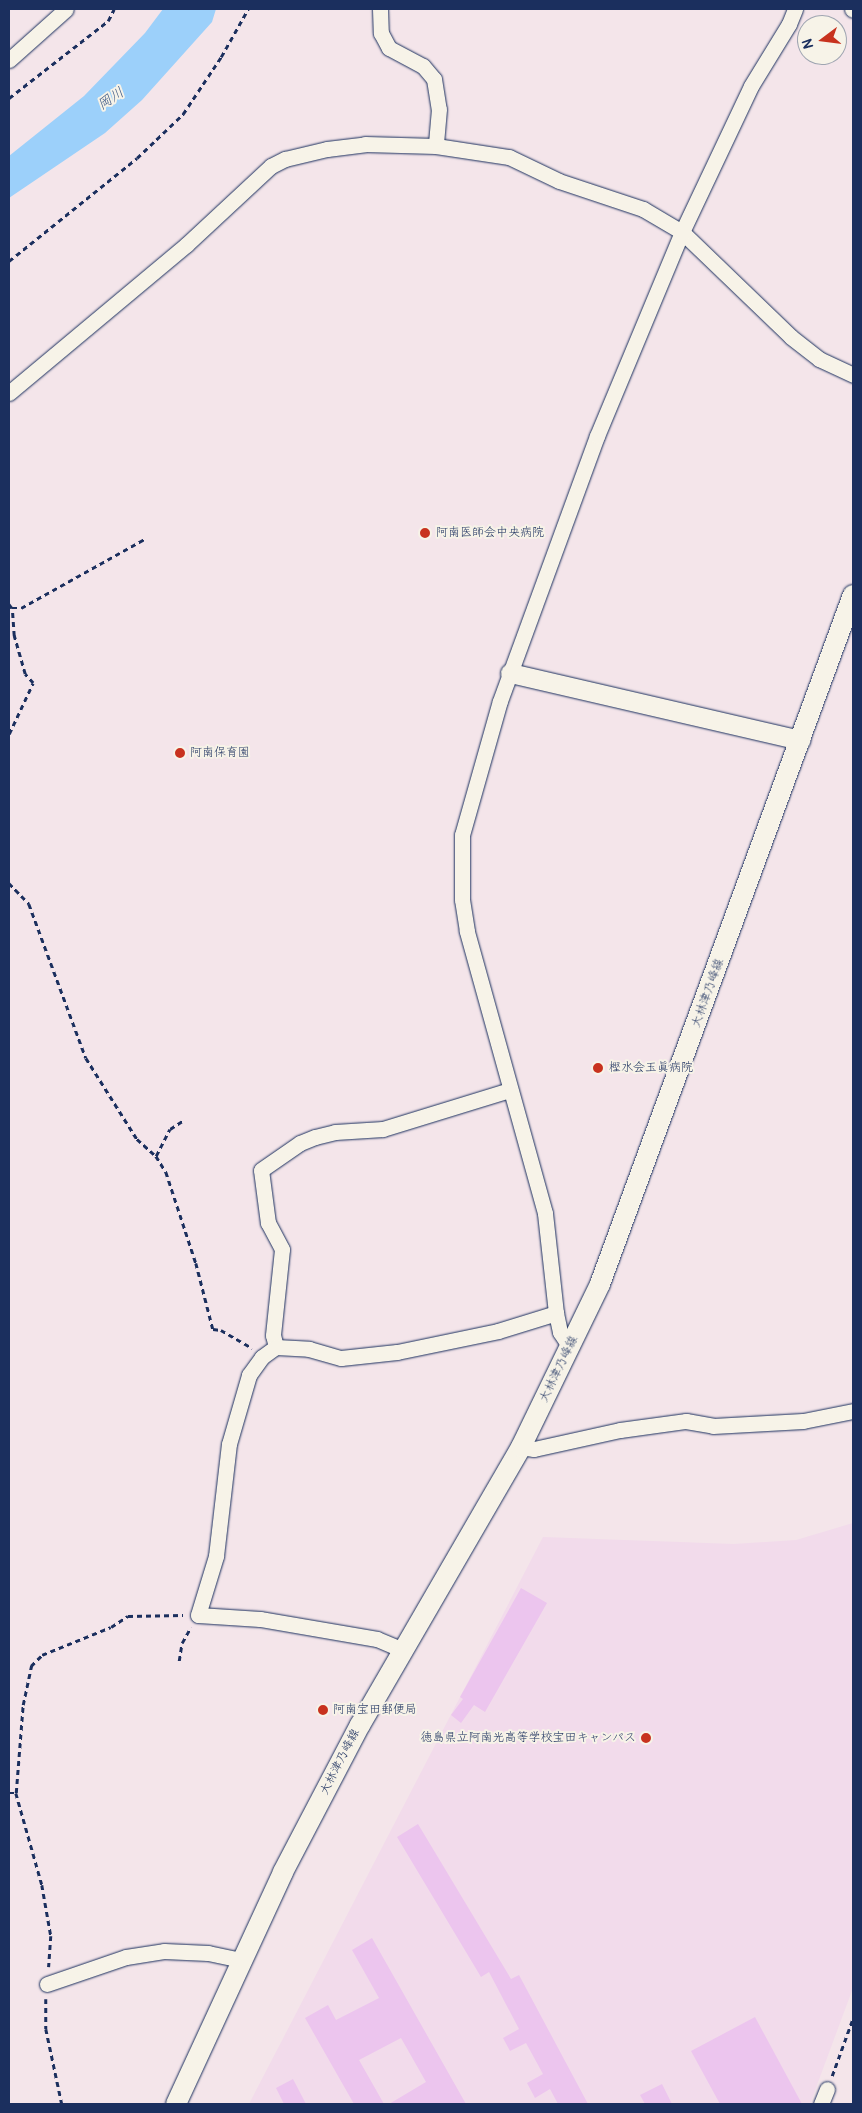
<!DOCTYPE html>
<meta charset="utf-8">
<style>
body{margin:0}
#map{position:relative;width:862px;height:2113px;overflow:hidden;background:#f4e5ea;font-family:Pangolin,"Klee One",sans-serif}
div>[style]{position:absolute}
.built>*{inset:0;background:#f2dbeb}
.water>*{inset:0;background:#9cd0fa}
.building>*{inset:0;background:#ecc5ee}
.path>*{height:2.5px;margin-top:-1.25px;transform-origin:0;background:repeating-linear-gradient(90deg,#1b2f5e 0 5px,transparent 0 9px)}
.roads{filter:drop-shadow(0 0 1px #1b2f5e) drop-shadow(0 0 1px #1b2f5e)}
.minor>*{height:15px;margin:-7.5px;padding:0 7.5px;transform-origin:7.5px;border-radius:7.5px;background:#f7f3e8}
.tertiary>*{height:19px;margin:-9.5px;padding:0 9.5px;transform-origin:9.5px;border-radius:9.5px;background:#f7f3e8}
.secondary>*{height:20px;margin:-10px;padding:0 10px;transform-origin:10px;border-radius:10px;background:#f7f3e8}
.dots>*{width:14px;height:14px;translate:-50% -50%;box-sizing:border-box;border:2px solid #f7f3e8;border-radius:50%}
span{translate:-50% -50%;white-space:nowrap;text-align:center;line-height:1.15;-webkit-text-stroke:4px #f7f3e8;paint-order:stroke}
.poi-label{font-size:12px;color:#1b2f5e}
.left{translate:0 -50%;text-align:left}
.right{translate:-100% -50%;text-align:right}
.street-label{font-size:12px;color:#1b2f5e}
.water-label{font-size:14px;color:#3b5785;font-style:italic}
.frame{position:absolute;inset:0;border:10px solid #1b2f5e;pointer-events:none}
.north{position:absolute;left:797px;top:15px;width:50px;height:50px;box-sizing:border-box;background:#f7f3e8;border:1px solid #9fa5b1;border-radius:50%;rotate:255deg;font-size:14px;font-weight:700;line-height:20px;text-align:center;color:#1b2f5e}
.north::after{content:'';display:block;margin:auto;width:18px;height:22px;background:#c8321e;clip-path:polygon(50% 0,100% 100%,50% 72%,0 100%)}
</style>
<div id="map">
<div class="built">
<i style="clip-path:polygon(853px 1523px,853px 1988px,810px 2104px,249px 2104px,543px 1537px,734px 1544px,796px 1540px)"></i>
</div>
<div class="water">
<i style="clip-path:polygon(163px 9px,216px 9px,212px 22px,142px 100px,105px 133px,9px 198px,9px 156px,84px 96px,145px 33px)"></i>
</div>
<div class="building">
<i style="clip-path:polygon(521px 1588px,547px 1603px,485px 1712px,474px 1705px,461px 1723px,451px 1715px,463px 1699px,460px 1697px)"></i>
<i style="clip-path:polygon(418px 1824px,511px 1979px,519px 1975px,588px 2104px,558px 2104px,550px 2089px,535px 2098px,527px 2083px,543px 2074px,526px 2043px,510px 2051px,503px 2038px,519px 2029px,489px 1972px,481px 1977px,397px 1837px)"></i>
<i style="clip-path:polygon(372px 1938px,466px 2104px,389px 2104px,426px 2082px,401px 2038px,359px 2060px,384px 2104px,354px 2104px,305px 2018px,328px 2005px,336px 2020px,379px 1998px,352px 1950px)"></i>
<i style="clip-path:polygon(755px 2017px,802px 2104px,720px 2104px,691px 2051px)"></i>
<i style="clip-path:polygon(293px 2079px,306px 2104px,284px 2104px,276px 2088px)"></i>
<i style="clip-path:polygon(662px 2084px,672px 2104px,645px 2104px,640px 2095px)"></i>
</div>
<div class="path">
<i style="left:9px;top:98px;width:125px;rotate:-37.9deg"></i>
<i style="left:108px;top:21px;width:13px;rotate:-63deg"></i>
<i style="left:9px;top:261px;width:164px;rotate:-38.8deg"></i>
<i style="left:137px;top:158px;width:64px;rotate:-43.7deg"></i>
<i style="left:183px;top:114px;width:69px;rotate:-56.3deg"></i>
<i style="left:221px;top:57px;width:55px;rotate:-60.6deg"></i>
<i style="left:9px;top:604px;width:5px;rotate:53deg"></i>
<i style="left:12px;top:608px;width:9px"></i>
<i style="left:21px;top:608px;width:143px;rotate:-29.2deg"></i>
<i style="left:9px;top:734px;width:56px;rotate:-64.8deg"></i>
<i style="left:33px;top:683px;width:12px;rotate:-132deg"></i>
<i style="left:25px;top:674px;width:40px;rotate:-106deg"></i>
<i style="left:14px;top:636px;width:28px;rotate:-94deg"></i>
<i style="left:9px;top:883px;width:29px;rotate:46deg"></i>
<i style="left:29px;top:904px;width:164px;rotate:69.7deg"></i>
<i style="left:86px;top:1058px;width:96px;rotate:57.8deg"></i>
<i style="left:137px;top:1139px;width:25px;rotate:42deg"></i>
<i style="left:156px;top:1156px;width:19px;rotate:58deg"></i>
<i style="left:166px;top:1172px;width:96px;rotate:71.8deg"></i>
<i style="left:196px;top:1263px;width:68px;rotate:75.6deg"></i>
<i style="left:213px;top:1329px;width:8px;rotate:7deg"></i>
<i style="left:221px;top:1330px;width:36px;rotate:30deg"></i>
<i style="left:156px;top:1156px;width:30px;rotate:-63deg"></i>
<i style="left:170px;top:1129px;width:17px;rotate:-33deg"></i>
<i style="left:179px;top:1661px;width:18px;rotate:-81deg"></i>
<i style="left:182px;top:1643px;width:18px;rotate:-61deg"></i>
<i style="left:9px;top:1793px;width:7px"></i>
<i style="left:16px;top:1793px;width:96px;rotate:74.2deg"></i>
<i style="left:42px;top:1885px;width:52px;rotate:80deg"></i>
<i style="left:51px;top:1936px;width:31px;rotate:94deg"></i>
<i style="left:16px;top:1793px;width:88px;rotate:-85.5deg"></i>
<i style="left:23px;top:1705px;width:40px;rotate:-78deg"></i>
<i style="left:31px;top:1666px;width:16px;rotate:-45deg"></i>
<i style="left:42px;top:1655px;width:74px;rotate:-22.1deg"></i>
<i style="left:111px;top:1627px;width:20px;rotate:-33deg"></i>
<i style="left:128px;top:1616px;width:55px;rotate:-1deg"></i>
<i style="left:46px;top:1999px;width:30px;rotate:90deg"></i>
<i style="left:46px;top:2029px;width:77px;rotate:78deg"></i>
<i style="left:832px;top:2076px;width:62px;rotate:-70.1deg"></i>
</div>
<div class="roads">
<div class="minor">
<i style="left:380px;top:9px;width:24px;rotate:88deg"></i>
<i style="left:381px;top:33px;width:17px;rotate:62deg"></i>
<i style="left:389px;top:48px;width:38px;rotate:28deg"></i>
<i style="left:423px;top:66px;width:17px;rotate:50deg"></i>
<i style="left:434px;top:79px;width:30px;rotate:81deg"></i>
<i style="left:439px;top:109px;width:37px;rotate:95deg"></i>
<i style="left:852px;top:9px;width:1px;rotate:45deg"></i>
<i style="left:9px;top:60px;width:76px;rotate:-41.8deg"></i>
<i style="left:9px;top:393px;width:231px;rotate:-39.9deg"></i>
<i style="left:186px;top:245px;width:116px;rotate:-42.9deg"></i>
<i style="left:271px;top:166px;width:16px;rotate:-27deg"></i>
<i style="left:285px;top:159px;width:43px;rotate:-13.4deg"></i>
<i style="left:327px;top:149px;width:38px;rotate:-7deg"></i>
<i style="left:365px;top:144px;width:71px;rotate:1.6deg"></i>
<i style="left:436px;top:146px;width:74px;rotate:8.6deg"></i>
<i style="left:509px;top:157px;width:55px;rotate:25.6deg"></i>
<i style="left:559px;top:181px;width:89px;rotate:18.4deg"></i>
<i style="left:643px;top:209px;width:45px;rotate:30.5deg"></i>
<i style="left:682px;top:232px;width:151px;rotate:43.9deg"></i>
<i style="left:791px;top:337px;width:36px;rotate:38deg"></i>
<i style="left:819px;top:359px;width:38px;rotate:25deg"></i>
<i style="left:276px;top:1347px;width:12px;rotate:-104deg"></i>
<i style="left:273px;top:1335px;width:86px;rotate:-84deg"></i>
<i style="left:282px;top:1249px;width:30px;rotate:-118deg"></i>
<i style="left:268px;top:1223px;width:53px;rotate:-97.5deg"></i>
<i style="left:261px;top:1170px;width:47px;rotate:-34.7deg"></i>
<i style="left:300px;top:1143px;width:16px;rotate:-22deg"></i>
<i style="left:315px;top:1137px;width:21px;rotate:-14deg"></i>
<i style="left:335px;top:1132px;width:48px;rotate:-3.6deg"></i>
<i style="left:383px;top:1129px;width:133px;rotate:-17.1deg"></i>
<i style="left:570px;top:1347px;width:18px;rotate:-124deg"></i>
<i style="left:560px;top:1332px;width:19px;rotate:-102deg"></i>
<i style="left:556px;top:1313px;width:101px;rotate:-96.3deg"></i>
<i style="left:545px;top:1213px;width:293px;rotate:-105.5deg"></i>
<i style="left:467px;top:931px;width:31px;rotate:-99deg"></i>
<i style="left:462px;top:900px;width:65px;rotate:-90deg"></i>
<i style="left:462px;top:835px;width:139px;rotate:-74.2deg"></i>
<i style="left:500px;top:701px;width:282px;rotate:-69.9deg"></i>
<i style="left:597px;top:436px;width:221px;rotate:-67.4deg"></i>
<i style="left:682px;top:232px;width:161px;rotate:-64.7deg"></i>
<i style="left:751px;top:86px;width:73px;rotate:-58.5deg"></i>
<i style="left:789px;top:24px;width:16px;rotate:-68deg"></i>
<i style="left:521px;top:1447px;width:13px;rotate:9deg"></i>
<i style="left:534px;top:1449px;width:88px;rotate:-12.5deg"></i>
<i style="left:620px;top:1430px;width:67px;rotate:-7.8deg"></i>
<i style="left:686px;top:1421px;width:27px;rotate:10deg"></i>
<i style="left:713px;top:1426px;width:90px;rotate:-3.2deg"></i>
<i style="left:803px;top:1421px;width:51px;rotate:-11.3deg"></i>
<i style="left:403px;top:1650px;width:28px;rotate:-157deg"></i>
<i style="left:377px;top:1639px;width:119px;rotate:-170.3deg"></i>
<i style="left:260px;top:1619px;width:62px;rotate:-176.3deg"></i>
<i style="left:198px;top:1615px;width:62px;rotate:-73deg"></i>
<i style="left:216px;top:1556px;width:113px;rotate:-83.4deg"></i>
<i style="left:229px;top:1444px;width:72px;rotate:-73.8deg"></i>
<i style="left:249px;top:1375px;width:22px;rotate:-54deg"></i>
<i style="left:262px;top:1357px;width:17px;rotate:-36deg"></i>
<i style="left:276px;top:1347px;width:33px;rotate:3deg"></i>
<i style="left:309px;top:1349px;width:33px;rotate:16deg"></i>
<i style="left:341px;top:1358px;width:56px;rotate:-6.1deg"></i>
<i style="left:397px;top:1352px;width:103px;rotate:-11.7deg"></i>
<i style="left:498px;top:1331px;width:61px;rotate:-17.2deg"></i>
<i style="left:47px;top:1984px;width:83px;rotate:-18.9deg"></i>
<i style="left:126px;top:1957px;width:38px;rotate:-9deg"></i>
<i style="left:164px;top:1951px;width:44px;rotate:2.6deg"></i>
<i style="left:208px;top:1953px;width:35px;rotate:12deg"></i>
<i style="left:821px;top:2104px;width:16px;rotate:-68deg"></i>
</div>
<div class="tertiary">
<i style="left:510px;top:673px;width:298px;rotate:13deg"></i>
</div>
<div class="secondary">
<i style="left:176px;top:2104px;width:255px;rotate:-65.2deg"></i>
<i style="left:283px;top:1872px;width:166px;rotate:-62.4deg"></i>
<i style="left:360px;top:1725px;width:321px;rotate:-59.9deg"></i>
<i style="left:521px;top:1447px;width:181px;rotate:-64.1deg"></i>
<i style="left:600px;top:1284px;width:734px;rotate:-69.84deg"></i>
</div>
</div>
<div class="dots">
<i style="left:425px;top:533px;background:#c8321e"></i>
<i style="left:180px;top:753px;background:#c8321e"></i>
<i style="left:598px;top:1068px;background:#c8321e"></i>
<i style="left:323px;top:1710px;background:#c8321e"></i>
<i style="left:646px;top:1738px;background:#c8321e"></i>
</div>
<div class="poi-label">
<span class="left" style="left:436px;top:533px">阿南医師会中央病院</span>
<span class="left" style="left:190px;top:753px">阿南保育園</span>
<span class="left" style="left:609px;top:1068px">樫水会玉眞病院</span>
<span class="left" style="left:333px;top:1710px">阿南宝田郵便局</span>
<span class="right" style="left:636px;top:1738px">徳島県立阿南光高等学校宝田キャンパス</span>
</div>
<div class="street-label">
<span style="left:708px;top:993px;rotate:-70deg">大林津乃峰線</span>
<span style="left:559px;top:1369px;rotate:-64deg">大林津乃峰線</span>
<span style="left:340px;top:1762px;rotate:-63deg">大林津乃峰線</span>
</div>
<div class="water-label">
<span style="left:111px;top:99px;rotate:-34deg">岡川</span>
</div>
<div class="frame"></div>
<div class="north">N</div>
</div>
